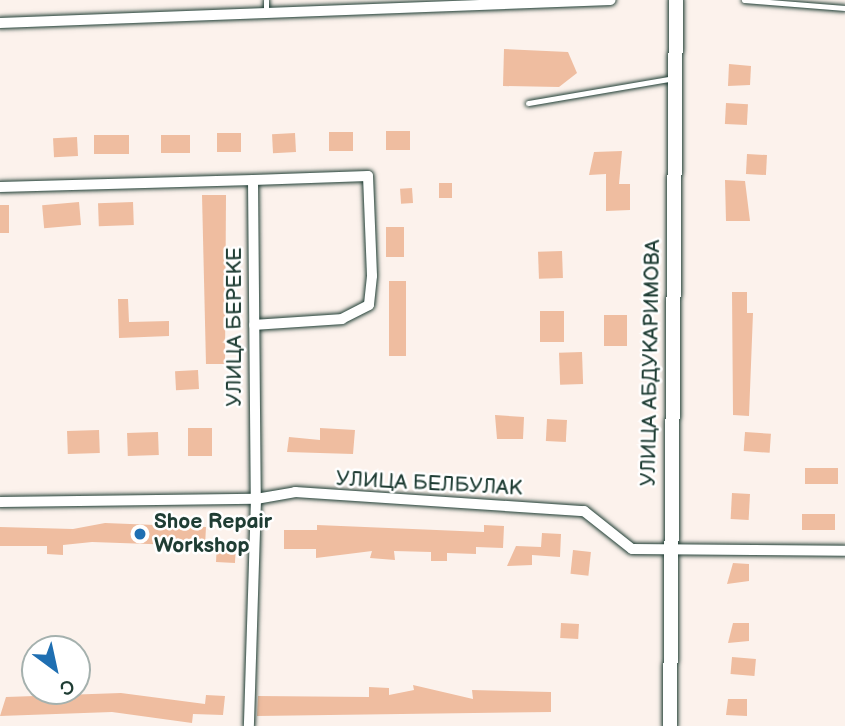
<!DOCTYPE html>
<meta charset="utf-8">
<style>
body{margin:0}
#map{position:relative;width:845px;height:726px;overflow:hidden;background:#fcf2ec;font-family:"Balsamiq Sans",sans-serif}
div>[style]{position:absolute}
.building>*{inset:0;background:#efbda0;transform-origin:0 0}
.roads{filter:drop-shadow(0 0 2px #1f3d34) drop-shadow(0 0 2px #1f3d34)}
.service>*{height:5px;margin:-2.5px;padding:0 2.5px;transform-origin:2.5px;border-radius:2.5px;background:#fff}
.minor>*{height:10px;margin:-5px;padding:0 5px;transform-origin:5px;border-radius:5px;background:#fff}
.secondary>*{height:14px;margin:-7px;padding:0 7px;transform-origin:7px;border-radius:7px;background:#fff}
.dots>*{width:19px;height:19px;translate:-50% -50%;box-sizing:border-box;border:4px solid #fff;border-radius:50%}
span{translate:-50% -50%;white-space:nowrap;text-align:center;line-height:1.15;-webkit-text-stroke:5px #fff;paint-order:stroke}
.street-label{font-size:21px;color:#1f3d34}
.poi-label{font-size:21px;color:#1f3d34;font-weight:700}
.left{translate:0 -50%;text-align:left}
.north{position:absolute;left:21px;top:635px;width:70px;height:70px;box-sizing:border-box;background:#fff;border:2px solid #a5b1ae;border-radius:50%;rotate:147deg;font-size:19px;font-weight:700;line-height:28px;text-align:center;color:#1f3d34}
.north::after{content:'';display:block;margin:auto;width:24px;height:32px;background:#1f6fb2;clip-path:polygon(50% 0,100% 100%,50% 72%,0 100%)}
</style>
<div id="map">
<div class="building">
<i style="clip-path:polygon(504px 49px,568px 52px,577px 73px,559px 87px,503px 86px)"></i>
<i style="clip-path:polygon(729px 64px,751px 66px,750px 85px,728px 86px)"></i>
<i style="left:726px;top:103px;width:22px;height:21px;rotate:3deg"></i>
<i style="left:410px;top:131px;width:19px;height:24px;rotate:90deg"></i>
<i style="left:329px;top:132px;width:24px;height:19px"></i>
<i style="left:241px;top:133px;width:19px;height:24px;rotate:90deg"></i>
<i style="left:295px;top:133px;width:19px;height:23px;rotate:87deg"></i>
<i style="left:129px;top:135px;width:19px;height:35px;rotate:90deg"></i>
<i style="left:190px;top:135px;width:18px;height:29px;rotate:90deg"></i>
<i style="left:77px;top:137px;width:19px;height:24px;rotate:87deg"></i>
<i style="clip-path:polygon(622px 151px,619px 184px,630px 184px,630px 210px,606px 211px,606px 174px,589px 175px,594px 152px)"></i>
<i style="left:747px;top:154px;width:20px;height:20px;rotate:3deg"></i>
<i style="clip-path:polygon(725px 180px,745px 181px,750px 221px,726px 221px)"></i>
<i style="left:439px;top:183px;width:13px;height:15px"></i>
<i style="left:412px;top:188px;width:15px;height:12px;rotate:86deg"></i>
<i style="clip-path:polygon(202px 195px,226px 195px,225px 364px,206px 364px)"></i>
<i style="left:79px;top:202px;width:23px;height:37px;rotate:85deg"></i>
<i style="left:133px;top:202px;width:23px;height:35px;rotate:88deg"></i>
<i style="left:0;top:205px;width:9px;height:28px"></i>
<i style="left:404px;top:227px;width:30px;height:18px;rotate:90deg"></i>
<i style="left:562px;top:251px;width:27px;height:24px;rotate:88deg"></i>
<i style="left:389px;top:281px;width:17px;height:75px"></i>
<i style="clip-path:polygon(732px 292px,747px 292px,747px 313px,753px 313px,749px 416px,733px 415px)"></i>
<i style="clip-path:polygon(118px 299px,128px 299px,129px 322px,169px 321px,169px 336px,119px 338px)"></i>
<i style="left:564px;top:311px;width:31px;height:24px;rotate:90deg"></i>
<i style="left:604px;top:315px;width:23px;height:31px"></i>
<i style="left:582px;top:352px;width:32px;height:23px;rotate:88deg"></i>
<i style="left:198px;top:370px;width:19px;height:23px;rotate:87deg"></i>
<i style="clip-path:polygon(495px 415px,524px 417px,523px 439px,497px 439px)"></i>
<i style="left:547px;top:419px;width:20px;height:22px;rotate:3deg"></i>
<i style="left:188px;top:428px;width:24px;height:28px"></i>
<i style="clip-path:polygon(320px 428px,355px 430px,353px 454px,287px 452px,289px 437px,320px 440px)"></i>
<i style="left:99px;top:430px;width:23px;height:32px;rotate:88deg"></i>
<i style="left:158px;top:432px;width:23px;height:31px;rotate:88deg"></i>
<i style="left:745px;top:432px;width:26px;height:19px;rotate:4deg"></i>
<i style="left:805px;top:468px;width:33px;height:16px"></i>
<i style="left:732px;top:493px;width:18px;height:26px;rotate:3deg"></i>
<i style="left:802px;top:514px;width:33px;height:16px"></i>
<i style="clip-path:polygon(105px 523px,206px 527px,205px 546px,92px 542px,63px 545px,63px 555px,47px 554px,47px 546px,0 546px,0 527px,73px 529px)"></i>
<i style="clip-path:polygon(317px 525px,484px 532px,484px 525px,504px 526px,503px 548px,476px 547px,476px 554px,447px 553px,447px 561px,431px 561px,431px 552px,394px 551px,395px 560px,370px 558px,372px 551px,316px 558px,316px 549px,284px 549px,284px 530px,317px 530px)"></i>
<i style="clip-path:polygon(542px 533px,561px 534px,560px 557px,532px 555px,532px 565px,507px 566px,516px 546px,541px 547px)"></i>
<i style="left:217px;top:543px;width:19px;height:19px;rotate:3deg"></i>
<i style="left:573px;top:550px;width:18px;height:24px;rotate:6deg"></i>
<i style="clip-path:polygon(733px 563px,749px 564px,749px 581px,727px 584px)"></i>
<i style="left:561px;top:623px;width:18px;height:15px;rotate:3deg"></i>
<i style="clip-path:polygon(733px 623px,749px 623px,749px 641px,728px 643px)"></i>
<i style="left:732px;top:657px;width:24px;height:17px;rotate:5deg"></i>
<i style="clip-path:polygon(413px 685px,473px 699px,472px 690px,551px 692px,551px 712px,257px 716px,258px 696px,369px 697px,369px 687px,389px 688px,389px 695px,414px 690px)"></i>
<i style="clip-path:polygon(121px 693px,205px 704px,206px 695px,225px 696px,223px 715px,193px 714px,192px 723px,112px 712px,0 716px,6px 697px)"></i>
<i style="clip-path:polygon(728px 699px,747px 699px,747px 716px,726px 715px)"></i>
</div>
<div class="roads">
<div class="service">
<i style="left:744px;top:0;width:101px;rotate:4.5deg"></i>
<i style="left:266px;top:12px;width:12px;rotate:-90deg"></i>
<i style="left:528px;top:103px;width:149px;rotate:-9.7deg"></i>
</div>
<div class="minor">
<i style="left:0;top:23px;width:611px;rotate:-2.16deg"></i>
<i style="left:253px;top:180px;width:115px;rotate:-2deg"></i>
<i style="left:368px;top:176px;width:100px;rotate:87.7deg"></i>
<i style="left:372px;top:276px;width:29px;rotate:96deg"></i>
<i style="left:369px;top:305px;width:30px;rotate:153deg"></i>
<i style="left:342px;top:319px;width:88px;rotate:176.1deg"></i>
<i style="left:0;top:187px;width:253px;rotate:-1.6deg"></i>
<i style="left:253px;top:180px;width:319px;rotate:89.5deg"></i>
<i style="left:256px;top:499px;width:227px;rotate:91.8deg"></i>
<i style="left:0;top:502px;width:256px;rotate:-0.7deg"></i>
<i style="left:256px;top:499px;width:40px;rotate:-10deg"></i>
<i style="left:295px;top:492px;width:290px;rotate:3.8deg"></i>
<i style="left:584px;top:511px;width:61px;rotate:38.4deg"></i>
<i style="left:632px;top:549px;width:213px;rotate:0.5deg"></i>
</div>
<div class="secondary">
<i style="left:670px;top:726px;width:726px;rotate:-89.53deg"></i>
</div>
</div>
<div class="dots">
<i style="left:140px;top:534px;background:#1f6fb2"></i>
</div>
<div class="street-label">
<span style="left:235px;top:327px;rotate:-90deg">УЛИЦА БЕРЕКЕ</span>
<span style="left:651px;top:363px;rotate:-89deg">УЛИЦА АБДУКАРИМОВА</span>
<span style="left:429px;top:484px;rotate:3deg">УЛИЦА БЕЛБУЛАК</span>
</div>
<div class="poi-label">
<span class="left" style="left:154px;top:534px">Shoe Repair<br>Workshop</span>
</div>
<div class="north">С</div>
</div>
